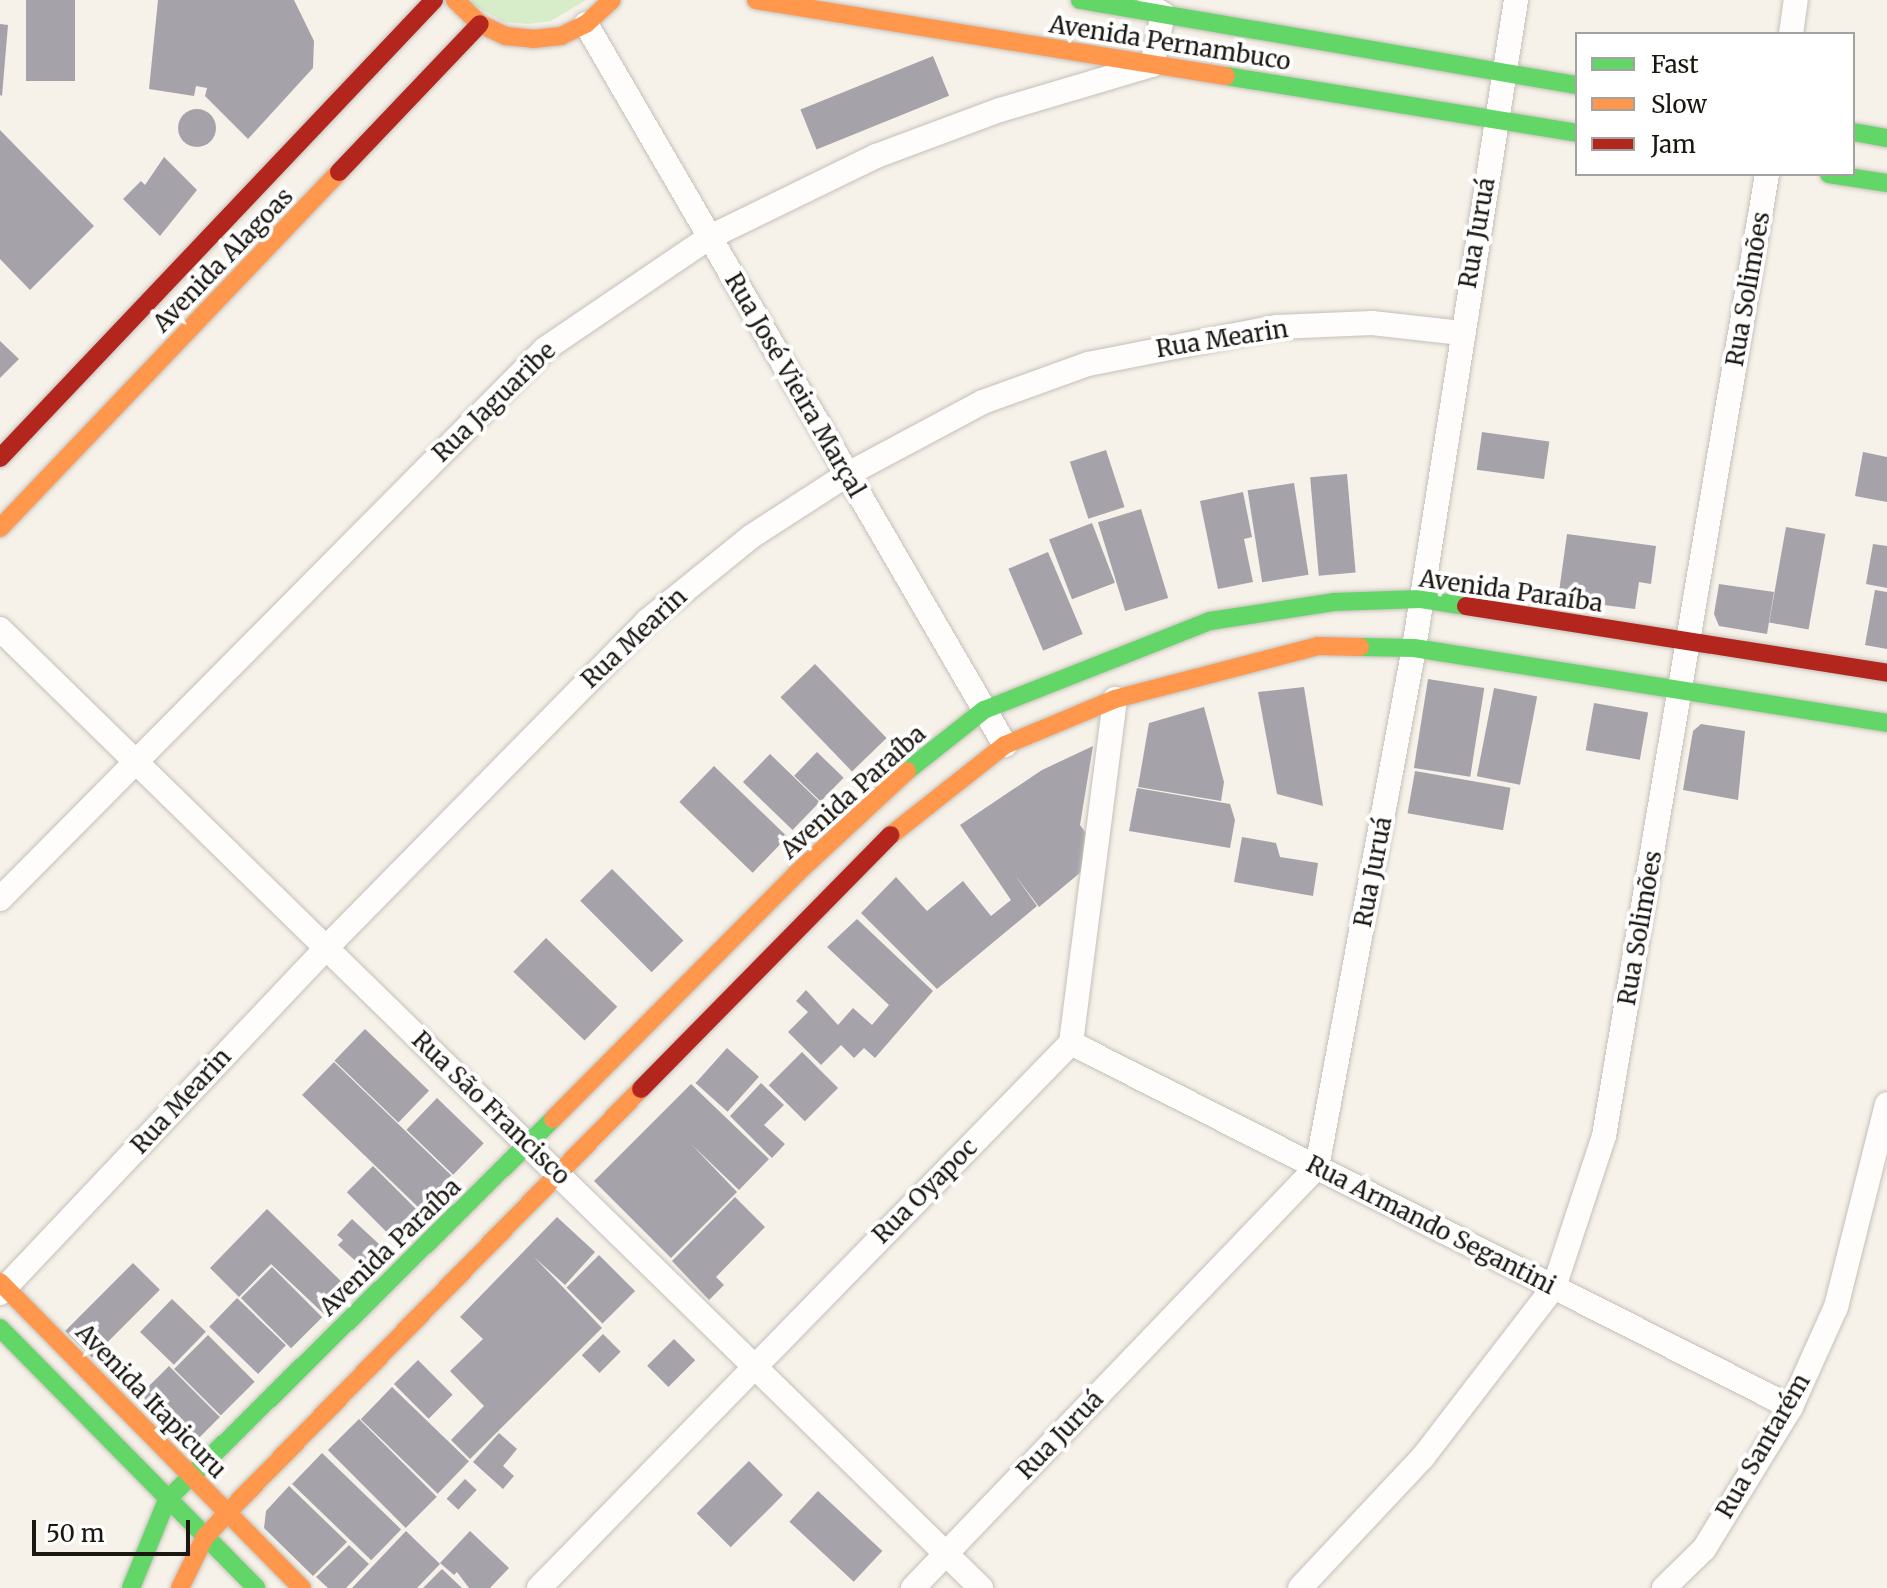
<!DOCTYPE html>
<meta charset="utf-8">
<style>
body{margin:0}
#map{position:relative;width:1887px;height:1588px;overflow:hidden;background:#f7f2e9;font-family:Merriweather,serif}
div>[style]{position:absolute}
.green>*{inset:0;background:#d7edc9}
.building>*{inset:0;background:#a6a2aa;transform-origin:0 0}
.round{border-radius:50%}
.roads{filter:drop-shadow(0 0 2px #c4c0ba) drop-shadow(0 0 2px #c4c0ba)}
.street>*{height:24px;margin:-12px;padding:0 12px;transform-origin:12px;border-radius:12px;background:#fefdfc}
.fast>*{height:18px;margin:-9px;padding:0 9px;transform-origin:9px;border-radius:9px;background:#63d668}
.slow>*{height:18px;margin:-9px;padding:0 9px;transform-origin:9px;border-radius:9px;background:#ff974d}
.jam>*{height:18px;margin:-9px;padding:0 9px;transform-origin:9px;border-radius:9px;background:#b3261e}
span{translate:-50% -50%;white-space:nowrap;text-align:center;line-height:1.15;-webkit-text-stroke:8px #fff;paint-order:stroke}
.street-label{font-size:24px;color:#1a1711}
.legend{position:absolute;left:1575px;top:32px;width:280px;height:144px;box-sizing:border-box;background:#fff;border:2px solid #a3a2a0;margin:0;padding:10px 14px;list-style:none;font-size:24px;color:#1a1711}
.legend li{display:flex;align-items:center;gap:16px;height:40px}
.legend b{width:40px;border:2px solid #a3a2a0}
.scale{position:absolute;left:32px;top:1520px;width:158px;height:36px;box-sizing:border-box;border:4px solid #1a1711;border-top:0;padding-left:10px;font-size:24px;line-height:28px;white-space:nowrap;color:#1a1711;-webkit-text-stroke:6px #fff;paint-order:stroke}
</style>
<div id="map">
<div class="green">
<i style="clip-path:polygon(465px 0,586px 0,551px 21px,528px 24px,504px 22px)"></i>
</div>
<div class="building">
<i style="left:26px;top:0;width:49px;height:81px"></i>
<i style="clip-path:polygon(158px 0,294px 0,314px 41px,313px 68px,248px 139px,205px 96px,207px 88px,196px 86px,194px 96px,149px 89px)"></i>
<i style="clip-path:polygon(0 24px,8px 25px,2px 96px,0 95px)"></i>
<i style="left:933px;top:56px;width:43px;height:143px;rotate:68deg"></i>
<i class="round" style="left:178px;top:109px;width:38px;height:38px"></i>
<i style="clip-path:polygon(0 130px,94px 226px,30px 290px,0 259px)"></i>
<i style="clip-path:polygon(164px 157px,197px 190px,160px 236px,123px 199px,141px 181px,145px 185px)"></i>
<i style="clip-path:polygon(0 341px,19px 359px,0 378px)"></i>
<i style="left:1482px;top:432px;width:68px;height:38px;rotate:8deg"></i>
<i style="left:1106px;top:450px;width:60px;height:38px;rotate:72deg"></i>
<i style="clip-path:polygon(1863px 452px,1887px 457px,1887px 502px,1855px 496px)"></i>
<i style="left:1347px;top:474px;width:99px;height:37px;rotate:85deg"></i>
<i style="left:1294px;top:483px;width:93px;height:47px;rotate:81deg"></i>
<i style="clip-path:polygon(1243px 492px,1252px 537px,1244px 539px,1253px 582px,1218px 589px,1200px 501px)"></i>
<i style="left:1141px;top:509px;width:93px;height:45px;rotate:73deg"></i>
<i style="left:1092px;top:523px;width:64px;height:46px;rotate:69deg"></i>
<i style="left:1786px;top:527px;width:40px;height:97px;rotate:10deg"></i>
<i style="clip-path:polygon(1567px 534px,1656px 546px,1651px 584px,1639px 582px,1635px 609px,1558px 599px)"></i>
<i style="clip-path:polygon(1873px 544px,1887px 546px,1887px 588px,1866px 584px)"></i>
<i style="left:1048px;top:552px;width:89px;height:43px;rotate:67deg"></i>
<i style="clip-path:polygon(1719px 584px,1774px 592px,1767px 634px,1719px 626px,1714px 614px)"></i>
<i style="clip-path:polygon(1875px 590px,1887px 592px,1887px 649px,1865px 645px)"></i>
<i style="left:815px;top:664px;width:103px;height:48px;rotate:46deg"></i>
<i style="left:1428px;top:679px;width:57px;height:90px;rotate:9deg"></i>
<i style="clip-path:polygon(1304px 687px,1323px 806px,1277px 794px,1258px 692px)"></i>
<i style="left:1494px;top:688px;width:44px;height:90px;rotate:11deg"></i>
<i style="left:1594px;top:703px;width:55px;height:48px;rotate:10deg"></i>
<i style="clip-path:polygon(1204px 707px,1224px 782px,1221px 801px,1138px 787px,1149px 723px)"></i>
<i style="clip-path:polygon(1701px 724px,1745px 731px,1738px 800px,1683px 790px,1693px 731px)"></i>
<i style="clip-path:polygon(1093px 746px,1080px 825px,1089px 837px,1081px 872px,1039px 907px,1015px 875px,1037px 906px,937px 989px,861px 913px,896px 877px,927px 911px,963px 881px,991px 916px,1011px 900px,960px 825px,1042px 770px)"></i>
<i style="left:817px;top:752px;width:37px;height:33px;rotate:44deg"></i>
<i style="left:770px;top:754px;width:69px;height:39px;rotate:44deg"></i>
<i style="left:714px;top:766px;width:102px;height:50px;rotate:44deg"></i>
<i style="left:1415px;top:771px;width:97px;height:43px;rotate:10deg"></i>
<i style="clip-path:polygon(1137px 788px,1230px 804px,1235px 820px,1230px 848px,1129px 831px)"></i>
<i style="clip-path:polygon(1242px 837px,1276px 843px,1280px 857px,1318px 863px,1313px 896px,1234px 882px)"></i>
<i style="left:612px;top:869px;width:101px;height:45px;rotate:45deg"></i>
<i style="clip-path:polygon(857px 919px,933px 991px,875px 1058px,864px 1048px,854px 1058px,841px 1045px,821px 1065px,788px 1032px,808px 1012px,796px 1001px,806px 990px,838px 1025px,853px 1008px,872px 1025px,889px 1005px,827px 947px)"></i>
<i style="left:546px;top:938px;width:99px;height:47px;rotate:44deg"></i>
<i style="left:365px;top:1029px;width:89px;height:44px;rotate:44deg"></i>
<i style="left:727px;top:1048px;width:43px;height:47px;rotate:42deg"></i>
<i style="left:802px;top:1052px;width:51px;height:47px;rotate:45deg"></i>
<i style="left:334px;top:1062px;width:163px;height:46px;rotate:44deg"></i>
<i style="clip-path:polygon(761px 1083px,784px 1105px,764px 1125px,785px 1144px,772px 1158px,730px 1116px)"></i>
<i style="clip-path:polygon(691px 1084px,769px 1159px,739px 1190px,691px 1144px,737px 1192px,671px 1258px,594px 1181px)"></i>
<i style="left:437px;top:1098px;width:65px;height:44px;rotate:44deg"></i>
<i style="left:373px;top:1166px;width:64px;height:37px;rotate:45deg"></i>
<i style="clip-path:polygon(735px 1197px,765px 1227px,716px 1277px,724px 1285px,709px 1300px,672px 1261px)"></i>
<i style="clip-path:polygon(267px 1209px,348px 1288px,324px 1314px,271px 1264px,239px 1297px,210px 1268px)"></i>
<i style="clip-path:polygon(557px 1217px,595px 1252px,565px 1285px,534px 1257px,602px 1328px,470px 1459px,451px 1440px,484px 1406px,450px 1371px,483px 1339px,460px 1317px)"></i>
<i style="clip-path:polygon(352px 1219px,380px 1245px,361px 1266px,338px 1245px,343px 1240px,337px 1235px)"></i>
<i style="left:599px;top:1255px;width:51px;height:46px;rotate:45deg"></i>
<i style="left:133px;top:1263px;width:38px;height:96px;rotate:45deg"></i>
<i style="left:272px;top:1267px;width:71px;height:44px;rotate:45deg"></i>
<i style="left:237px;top:1298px;width:68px;height:40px;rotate:44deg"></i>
<i style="left:172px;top:1299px;width:47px;height:46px;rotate:44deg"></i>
<i style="left:603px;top:1334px;width:25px;height:30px;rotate:45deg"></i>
<i style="left:208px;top:1335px;width:66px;height:48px;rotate:45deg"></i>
<i style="left:674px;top:1339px;width:30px;height:38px;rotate:45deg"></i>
<i style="left:418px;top:1360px;width:49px;height:34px;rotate:45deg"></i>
<i style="left:169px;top:1366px;width:72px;height:45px;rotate:45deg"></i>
<i style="left:392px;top:1387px;width:107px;height:45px;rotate:44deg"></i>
<i style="left:359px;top:1419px;width:110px;height:44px;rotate:45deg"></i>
<i style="clip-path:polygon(499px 1433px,517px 1449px,503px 1466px,514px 1476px,503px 1489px,473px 1462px)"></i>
<i style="left:322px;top:1453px;width:110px;height:43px;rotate:44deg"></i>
<i style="left:749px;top:1461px;width:48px;height:74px;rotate:45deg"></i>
<i style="left:465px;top:1479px;width:16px;height:27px;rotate:43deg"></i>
<i style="clip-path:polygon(289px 1486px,347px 1542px,313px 1576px,264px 1528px,266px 1511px)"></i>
<i style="left:818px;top:1491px;width:88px;height:42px;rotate:43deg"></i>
<i style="clip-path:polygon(406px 1531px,440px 1564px,417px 1588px,352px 1588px)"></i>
<i style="clip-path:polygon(470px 1531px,509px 1568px,490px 1588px,469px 1588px,457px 1572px,454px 1575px,440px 1563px)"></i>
<i style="clip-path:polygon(349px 1545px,369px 1564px,346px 1588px,328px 1588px,316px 1577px)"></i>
<i style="clip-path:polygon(442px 1569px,462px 1588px,423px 1588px)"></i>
</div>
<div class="roads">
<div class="street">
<i style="left:586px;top:24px;width:834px;rotate:59.84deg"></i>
<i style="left:1791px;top:34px;width:34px;rotate:-82deg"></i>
<i style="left:0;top:629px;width:1372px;rotate:44.35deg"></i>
<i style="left:0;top:899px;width:774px;rotate:-45.26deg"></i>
<i style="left:545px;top:349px;width:199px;rotate:-34.2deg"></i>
<i style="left:710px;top:237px;width:185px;rotate:-26deg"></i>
<i style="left:876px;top:156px;width:132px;rotate:-20.4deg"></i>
<i style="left:1000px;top:110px;width:159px;rotate:-16.5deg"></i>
<i style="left:1152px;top:65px;width:52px;rotate:-77.8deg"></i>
<i style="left:1163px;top:14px;width:16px;rotate:-150deg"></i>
<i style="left:1071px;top:1043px;width:807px;rotate:26.82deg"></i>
<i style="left:0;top:1293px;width:475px;rotate:-46.6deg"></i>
<i style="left:326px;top:948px;width:458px;rotate:-45.5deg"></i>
<i style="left:647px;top:621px;width:135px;rotate:-39deg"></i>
<i style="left:752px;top:536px;width:114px;rotate:-32.9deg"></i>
<i style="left:848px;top:474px;width:153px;rotate:-28.1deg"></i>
<i style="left:983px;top:402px;width:112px;rotate:-19.9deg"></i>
<i style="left:1088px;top:364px;width:193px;rotate:-11.1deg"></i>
<i style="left:1277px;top:327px;width:95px;rotate:-2.4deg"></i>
<i style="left:1372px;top:323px;width:90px;rotate:6.4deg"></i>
<i style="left:539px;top:1588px;width:762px;rotate:-45.69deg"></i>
<i style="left:1071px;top:1043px;width:347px;rotate:-82.7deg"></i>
<i style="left:913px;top:1588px;width:583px;rotate:-46.18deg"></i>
<i style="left:1317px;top:1167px;width:528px;rotate:-79.41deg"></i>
<i style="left:1414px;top:648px;width:656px;rotate:-81.05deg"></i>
<i style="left:1300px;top:1588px;width:180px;rotate:-46.8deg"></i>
<i style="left:1423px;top:1457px;width:215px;rotate:-52.4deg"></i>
<i style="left:1554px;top:1287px;width:159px;rotate:-71.7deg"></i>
<i style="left:1604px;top:1136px;width:976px;rotate:-80.38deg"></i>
<i style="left:1664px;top:1588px;width:56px;rotate:-44.3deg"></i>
<i style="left:1704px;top:1549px;width:167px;rotate:-58.5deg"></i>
<i style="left:1791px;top:1407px;width:110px;rotate:-65.8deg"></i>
<i style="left:1836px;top:1307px;width:209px;rotate:-75.9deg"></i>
</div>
<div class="fast">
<i style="left:1080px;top:0;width:504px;rotate:9.71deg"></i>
<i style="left:1226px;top:76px;width:356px;rotate:9.2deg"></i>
<i style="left:1853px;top:132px;width:35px;rotate:10deg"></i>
<i style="left:1829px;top:174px;width:59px;rotate:8.8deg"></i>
<i style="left:1360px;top:647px;width:54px;rotate:1.1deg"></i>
<i style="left:1414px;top:648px;width:479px;rotate:9deg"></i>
<i style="left:907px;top:771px;width:98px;rotate:-38.4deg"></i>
<i style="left:984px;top:710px;width:243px;rotate:-21.5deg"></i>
<i style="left:1210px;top:621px;width:125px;rotate:-8.7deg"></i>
<i style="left:1334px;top:602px;width:87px;rotate:-2deg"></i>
<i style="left:1421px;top:599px;width:46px;rotate:8.8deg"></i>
<i style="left:0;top:1328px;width:365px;rotate:45.4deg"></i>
<i style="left:131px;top:1588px;width:95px;rotate:-67.8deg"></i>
<i style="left:167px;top:1500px;width:542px;rotate:-44.63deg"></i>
</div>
<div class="slow">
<i style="left:455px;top:0;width:35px;rotate:44deg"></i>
<i style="left:480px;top:24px;width:29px;rotate:25deg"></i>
<i style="left:506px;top:36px;width:27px;rotate:6deg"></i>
<i style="left:533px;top:39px;width:28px;rotate:-6deg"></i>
<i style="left:561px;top:36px;width:28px;rotate:-26deg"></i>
<i style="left:586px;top:24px;width:35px;rotate:-43deg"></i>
<i style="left:756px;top:0;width:476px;rotate:9.2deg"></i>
<i style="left:0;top:528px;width:492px;rotate:-46.4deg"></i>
<i style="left:891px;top:835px;width:145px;rotate:-38.3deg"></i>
<i style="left:1005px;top:745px;width:119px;rotate:-22.7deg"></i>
<i style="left:1115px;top:699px;width:210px;rotate:-14.6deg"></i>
<i style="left:1318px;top:646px;width:42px;rotate:1.4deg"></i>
<i style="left:553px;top:1119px;width:346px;rotate:-45.2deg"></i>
<i style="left:797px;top:873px;width:150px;rotate:-42.8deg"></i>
<i style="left:0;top:1282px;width:430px;rotate:45.4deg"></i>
<i style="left:180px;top:1588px;width:57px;rotate:-63.9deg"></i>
<i style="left:205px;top:1537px;width:33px;rotate:-47deg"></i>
<i style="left:227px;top:1513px;width:593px;rotate:-45.68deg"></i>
</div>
<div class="jam">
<i style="left:339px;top:172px;width:204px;rotate:-46.4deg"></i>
<i style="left:0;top:458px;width:631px;rotate:-46.54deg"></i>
<i style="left:1466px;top:606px;width:426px;rotate:9deg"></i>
<i style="left:641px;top:1089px;width:356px;rotate:-45.5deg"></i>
</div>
</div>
<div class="street-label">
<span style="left:1170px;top:43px;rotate:9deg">Avenida Pernambuco</span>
<span style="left:1477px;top:233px;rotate:-80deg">Rua Juruá</span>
<span style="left:223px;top:260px;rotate:-46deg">Avenida Alagoas</span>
<span style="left:1748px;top:289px;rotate:-80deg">Rua Solimões</span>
<span style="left:1222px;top:339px;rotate:-9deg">Rua Mearin</span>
<span style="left:795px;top:385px;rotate:60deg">Rua José Vieira Marçal</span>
<span style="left:494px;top:402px;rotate:-44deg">Rua Jaguaribe</span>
<span style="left:1511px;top:591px;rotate:8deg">Avenida Paraíba</span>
<span style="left:634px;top:638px;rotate:-43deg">Rua Mearin</span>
<span style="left:853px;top:792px;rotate:-42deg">Avenida Paraíba</span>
<span style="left:1373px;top:872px;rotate:-79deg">Rua Juruá</span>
<span style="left:1640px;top:928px;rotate:-80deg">Rua Solimões</span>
<span style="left:181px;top:1101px;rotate:-47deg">Rua Mearin</span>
<span style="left:491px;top:1108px;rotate:44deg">Rua São Francisco</span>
<span style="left:925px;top:1191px;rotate:-45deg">Rua Oyapoc</span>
<span style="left:1431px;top:1225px;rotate:27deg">Rua Armando Segantini</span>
<span style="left:390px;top:1247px;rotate:-44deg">Avenida Paraíba</span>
<span style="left:151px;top:1401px;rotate:46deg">Avenida Itapicuru</span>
<span style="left:1060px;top:1435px;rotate:-46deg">Rua Juruá</span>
<span style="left:1763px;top:1446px;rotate:-60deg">Rua Santarém</span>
</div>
<ul class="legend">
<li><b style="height:10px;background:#63d668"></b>Fast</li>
<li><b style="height:10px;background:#ff974d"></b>Slow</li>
<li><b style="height:10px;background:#b3261e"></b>Jam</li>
</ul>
<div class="scale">50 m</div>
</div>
